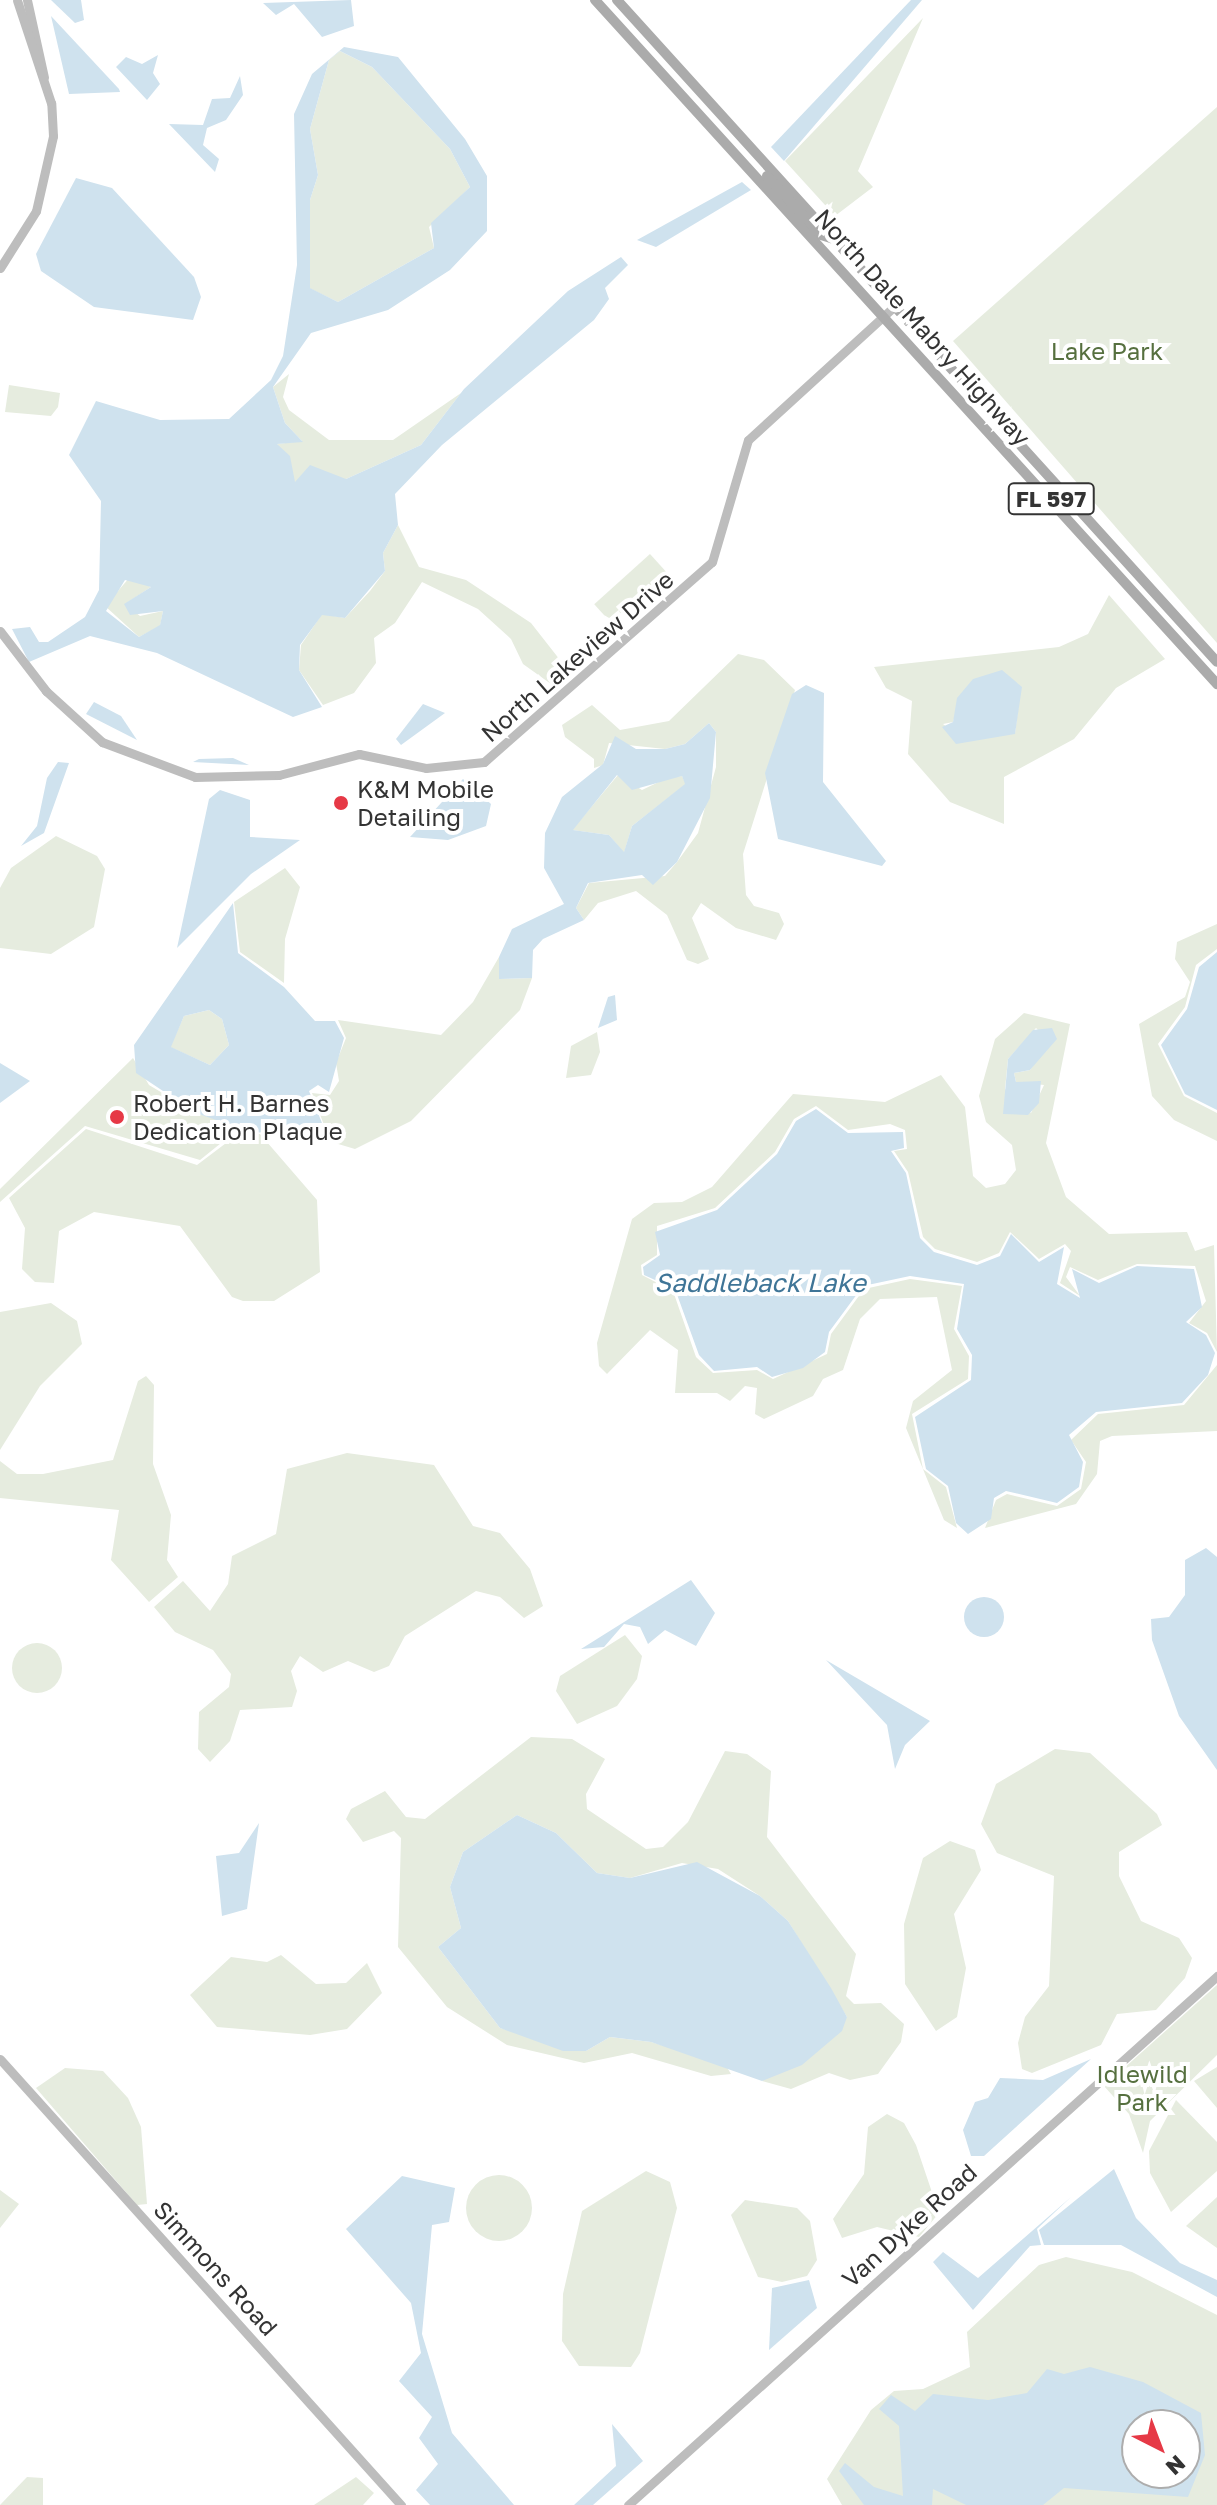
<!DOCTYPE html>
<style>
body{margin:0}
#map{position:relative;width:1217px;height:2505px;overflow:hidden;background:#fff;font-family:"Golos Text",sans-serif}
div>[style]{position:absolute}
.green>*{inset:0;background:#e6ecdf;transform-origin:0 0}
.round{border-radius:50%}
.water>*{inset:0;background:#cfe2ee}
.secondary>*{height:9px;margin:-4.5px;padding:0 4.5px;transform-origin:4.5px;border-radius:4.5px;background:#bdbdbd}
.primary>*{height:10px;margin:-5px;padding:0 5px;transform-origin:5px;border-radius:5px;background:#ababab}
.dots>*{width:22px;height:22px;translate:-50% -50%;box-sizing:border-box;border:4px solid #fff;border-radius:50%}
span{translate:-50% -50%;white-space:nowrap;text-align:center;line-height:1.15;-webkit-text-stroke:8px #fff;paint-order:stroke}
.shield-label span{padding:2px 6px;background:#fff;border:2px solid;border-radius:6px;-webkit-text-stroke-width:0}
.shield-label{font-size:22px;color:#333;font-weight:700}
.street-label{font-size:24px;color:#333}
.park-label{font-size:24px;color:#56703f}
.poi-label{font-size:24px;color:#333}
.left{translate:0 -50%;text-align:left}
.water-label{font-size:26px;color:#3f7597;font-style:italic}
.north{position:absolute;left:1121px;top:2409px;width:80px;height:80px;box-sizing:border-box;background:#fff;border:2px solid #adadad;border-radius:50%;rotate:138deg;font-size:22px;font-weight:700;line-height:32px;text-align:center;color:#333}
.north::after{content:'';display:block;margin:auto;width:28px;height:36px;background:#e63946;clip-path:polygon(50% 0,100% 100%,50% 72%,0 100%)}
</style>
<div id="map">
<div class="green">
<i style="clip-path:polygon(923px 18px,858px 171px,873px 187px,835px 216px,785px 161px)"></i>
<i style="clip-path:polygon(340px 51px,372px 67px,450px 149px,470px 187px,429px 227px,434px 248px,338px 302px,309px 288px,310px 200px,318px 175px,310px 129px,329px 60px)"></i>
<i style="clip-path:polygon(1217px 107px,1217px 643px,953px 341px)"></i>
<i style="clip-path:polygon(289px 374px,283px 397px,289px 410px,329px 440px,393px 440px,461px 393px,421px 445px,346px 479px,295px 483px,277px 444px,302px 441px,285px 423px,273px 387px)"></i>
<i style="clip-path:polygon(9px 385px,60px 393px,58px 407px,51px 416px,5px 412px)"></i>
<i style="clip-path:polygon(398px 525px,419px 567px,466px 580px,531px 623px,560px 660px,564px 676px,558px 689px,523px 664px,511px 639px,478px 609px,422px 582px,395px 623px,374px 638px,376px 663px,354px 693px,323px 705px,299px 670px,301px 645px,322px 614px,345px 618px,370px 591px,385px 571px,383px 553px)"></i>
<i style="left:650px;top:554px;width:24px;height:75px;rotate:48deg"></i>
<i style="clip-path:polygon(130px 577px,151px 587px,125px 604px,140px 616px,163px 611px,160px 626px,139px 637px,105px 606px)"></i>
<i style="clip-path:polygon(evenodd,1109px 595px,1165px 659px,1116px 688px,1074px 739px,1004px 777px,1004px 824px,950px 802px,908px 754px,912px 701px,886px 688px,874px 667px,1059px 647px,1088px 634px,1109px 595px,1020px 694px,1015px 733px,964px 740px,943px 724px,953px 722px,956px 712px,1020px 694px)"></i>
<i style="clip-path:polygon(738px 654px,764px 660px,795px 690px,743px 854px,746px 895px,754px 906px,779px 913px,784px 924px,776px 940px,736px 928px,701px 903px,692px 918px,709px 959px,698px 964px,687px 960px,667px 915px,636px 891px,598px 903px,584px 920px,576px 908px,589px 883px,665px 876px,677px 862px,698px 833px,716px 767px,716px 732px,709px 723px,685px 744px,665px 749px,609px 743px,603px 765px,594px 768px,594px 759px,565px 737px,562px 725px,592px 705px,620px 730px,669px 721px)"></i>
<i style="clip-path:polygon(618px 775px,642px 790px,667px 778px,682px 776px,686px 784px,632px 826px,624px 853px,609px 835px,572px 830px)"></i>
<i style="clip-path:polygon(56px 836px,97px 856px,105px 869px,94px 927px,51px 954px,0 948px,0 888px,11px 868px)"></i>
<i style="clip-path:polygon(285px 868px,300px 887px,285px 939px,284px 983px,240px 952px,234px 902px)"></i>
<i style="clip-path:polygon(1217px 924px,1217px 949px,1196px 965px,1185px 1007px,1158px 1044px,1184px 1096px,1217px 1113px,1217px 1141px,1174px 1120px,1152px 1096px,1139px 1024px,1185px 997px,1190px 982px,1175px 959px,1177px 942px)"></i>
<i style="clip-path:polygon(499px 957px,500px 979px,532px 978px,520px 1010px,411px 1121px,355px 1149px,288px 1129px,324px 1125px,312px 1093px,330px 1095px,339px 1081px,336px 1063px,346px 1038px,338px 1020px,441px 1035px,473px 1002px)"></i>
<i style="clip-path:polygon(209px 1010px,222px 1019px,229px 1045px,210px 1065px,170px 1047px,184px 1016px)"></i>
<i style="clip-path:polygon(evenodd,1024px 1013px,1070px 1024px,1046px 1143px,1066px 1197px,1109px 1234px,1187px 1232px,1195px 1251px,1214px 1245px,1217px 1352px,1207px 1333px,1189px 1323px,1206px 1301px,1195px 1266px,1137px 1264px,1098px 1280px,1070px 1267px,1066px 1277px,1080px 1296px,1060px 1283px,1071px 1251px,1065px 1244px,1039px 1259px,1010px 1232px,999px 1253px,977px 1262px,935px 1249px,923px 1237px,908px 1172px,894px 1151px,907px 1149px,905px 1130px,890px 1124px,848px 1130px,816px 1106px,794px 1119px,775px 1152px,715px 1208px,657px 1226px,657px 1255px,641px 1265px,642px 1275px,673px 1291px,696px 1357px,713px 1373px,757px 1370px,773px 1379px,827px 1354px,831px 1334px,864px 1289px,910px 1279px,962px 1286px,954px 1329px,969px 1356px,968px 1379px,912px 1414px,923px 1469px,946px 1487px,957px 1528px,944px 1520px,906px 1428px,913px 1401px,952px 1370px,937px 1297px,880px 1299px,860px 1319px,843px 1370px,823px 1379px,813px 1396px,764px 1419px,755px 1414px,757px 1388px,745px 1386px,730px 1401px,717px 1393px,675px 1393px,678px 1350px,650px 1330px,607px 1374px,599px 1366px,597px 1343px,632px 1219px,654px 1203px,682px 1202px,712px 1187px,793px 1094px,885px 1102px,941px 1075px,965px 1107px,973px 1176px,986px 1188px,1005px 1184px,1016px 1170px,1012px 1145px,986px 1122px,979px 1096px,995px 1039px,1024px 1013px,1036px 1028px,1050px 1042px,1030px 1070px,1014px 1073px,1016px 1082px,1044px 1085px,1031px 1113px,1005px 1089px,1008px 1059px,1036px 1028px)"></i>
<i style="clip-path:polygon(597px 1032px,600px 1052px,591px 1075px,566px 1078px,571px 1046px)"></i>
<i style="clip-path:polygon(133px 1058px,149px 1085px,196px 1113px,241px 1127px,200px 1160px,85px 1126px,0 1202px,0 1189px)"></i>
<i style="clip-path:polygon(86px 1129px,197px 1165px,242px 1131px,260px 1134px,317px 1200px,320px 1272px,274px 1301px,243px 1301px,232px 1297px,180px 1226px,94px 1212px,59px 1231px,54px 1283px,35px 1282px,22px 1269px,25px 1228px,9px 1198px)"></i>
<i style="clip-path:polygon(51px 1303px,77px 1321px,82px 1344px,40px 1386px,0 1450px,0 1312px)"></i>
<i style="clip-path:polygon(1217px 1365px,1217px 1431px,1112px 1436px,1100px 1441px,1097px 1474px,1076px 1504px,985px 1528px,996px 1500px,1007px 1494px,1057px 1506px,1081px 1489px,1086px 1462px,1071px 1440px,1098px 1414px,1184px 1405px)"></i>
<i style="clip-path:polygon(146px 1376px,154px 1385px,153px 1464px,171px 1515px,167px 1560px,178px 1577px,149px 1602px,111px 1560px,119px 1510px,0 1498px,0 1461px,17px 1474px,43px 1474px,113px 1460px,138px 1381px)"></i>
<i style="clip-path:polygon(347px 1453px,434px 1465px,473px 1526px,500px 1533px,530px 1569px,543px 1606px,524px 1618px,500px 1597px,476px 1591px,405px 1636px,389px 1666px,374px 1672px,348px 1661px,323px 1672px,300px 1656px,291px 1671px,297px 1691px,292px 1707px,240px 1710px,230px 1741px,210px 1762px,198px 1749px,199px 1712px,229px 1687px,231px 1674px,213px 1650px,175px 1632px,154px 1607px,183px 1581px,210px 1611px,228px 1584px,232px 1556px,276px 1534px,287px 1469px)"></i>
<i style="clip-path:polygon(625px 1635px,642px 1656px,637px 1679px,617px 1706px,577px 1724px,556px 1691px,560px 1676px)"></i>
<i class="round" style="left:12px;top:1643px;width:50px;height:50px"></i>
<i style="clip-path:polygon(531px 1737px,572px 1739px,605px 1759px,586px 1794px,587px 1809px,646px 1849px,663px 1847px,688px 1822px,725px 1751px,747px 1754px,771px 1771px,767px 1837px,856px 1954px,846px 1996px,854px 2004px,881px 2003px,904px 2024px,901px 2042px,878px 2074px,850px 2080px,829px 2073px,791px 2089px,762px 2081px,847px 2017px,788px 1921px,760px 1896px,718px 1869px,682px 1863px,630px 1878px,597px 1873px,556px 1833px,517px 1815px,463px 1852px,450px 1887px,461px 1928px,438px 1947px,500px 2028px,586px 2051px,610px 2037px,651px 2042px,725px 2064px,731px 2074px,711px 2076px,632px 2053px,584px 2063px,507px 2045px,447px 2007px,398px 1947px,401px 1838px,394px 1831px,363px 1842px,346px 1819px,351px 1809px,385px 1791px,406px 1817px,425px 1819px)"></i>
<i style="clip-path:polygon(1055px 1749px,1090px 1753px,1157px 1814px,1162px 1825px,1119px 1852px,1119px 1876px,1141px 1921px,1179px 1938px,1192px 1958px,1185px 1978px,1156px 2010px,1117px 2014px,1101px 2045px,1032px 2073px,1022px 2069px,1018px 2043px,1025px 2017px,1049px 1986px,1054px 1876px,997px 1853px,981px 1824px,996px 1784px)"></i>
<i style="clip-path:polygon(950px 1841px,975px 1850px,981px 1870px,954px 1914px,966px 1968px,957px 2017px,936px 2031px,905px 1984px,904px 1924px,923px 1858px)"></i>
<i style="clip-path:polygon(281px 1955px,316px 1984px,346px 1983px,367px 1963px,382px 1993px,347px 2029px,310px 2035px,217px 2027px,190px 1995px,231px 1957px,267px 1962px)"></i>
<i style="clip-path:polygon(1217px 1985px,1217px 2055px,1150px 2121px,1143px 2153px,1129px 2114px,1104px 2086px)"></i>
<i style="clip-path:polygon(1217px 2067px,1217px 2108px,1194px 2081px)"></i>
<i style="clip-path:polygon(65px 2068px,103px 2071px,128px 2098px,141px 2127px,147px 2204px,137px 2205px,36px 2088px)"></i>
<i style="clip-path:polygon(1176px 2100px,1217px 2142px,1217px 2171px,1171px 2212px,1150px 2173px,1149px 2151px)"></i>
<i style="clip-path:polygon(887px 2114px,904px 2123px,916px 2145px,939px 2213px,919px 2237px,877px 2227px,842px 2238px,833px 2219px,864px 2174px,868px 2127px)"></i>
<i style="clip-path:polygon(646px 2171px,670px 2182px,677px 2208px,640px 2353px,631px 2367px,579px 2366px,562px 2341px,563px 2294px,582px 2211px)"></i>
<i class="round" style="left:466px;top:2175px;width:66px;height:66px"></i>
<i style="clip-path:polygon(0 2190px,19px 2204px,0 2228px)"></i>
<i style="clip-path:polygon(1217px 2197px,1217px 2248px,1186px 2226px)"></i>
<i style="clip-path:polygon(745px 2200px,797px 2208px,810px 2221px,817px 2260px,807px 2276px,782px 2282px,758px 2277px,731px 2215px)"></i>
<i style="clip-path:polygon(evenodd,1066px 2257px,1132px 2272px,1217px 2315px,1217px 2505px,842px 2505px,827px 2479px,871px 2410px,894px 2391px,923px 2389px,970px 2367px,967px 2332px,1039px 2265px,1066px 2257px,1137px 2425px,1185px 2425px,1185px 2473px,1137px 2473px,1137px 2425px)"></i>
<i style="clip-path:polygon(27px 2477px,43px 2478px,43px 2505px,0 2505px)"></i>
<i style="clip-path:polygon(356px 2477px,374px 2493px,363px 2505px,314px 2505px)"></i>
</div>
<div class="water">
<i style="clip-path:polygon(51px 0,81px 0,84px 20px,75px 23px)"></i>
<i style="clip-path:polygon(351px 0,354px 26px,322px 37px,294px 4px,276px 15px,263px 3px)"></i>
<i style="clip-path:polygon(911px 0,922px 0,784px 161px,771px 147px)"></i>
<i style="clip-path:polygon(51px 16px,119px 89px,120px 92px,69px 94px)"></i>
<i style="clip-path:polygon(evenodd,344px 47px,398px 57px,465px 139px,487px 176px,487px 231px,450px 270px,388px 310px,311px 333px,273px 387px,285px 423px,303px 442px,277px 444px,290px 456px,295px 482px,310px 465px,346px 479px,421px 445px,464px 389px,568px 291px,621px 257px,628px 265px,605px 288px,609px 299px,594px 320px,442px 445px,395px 494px,398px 525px,383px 553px,385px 571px,345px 618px,322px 615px,300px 645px,299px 670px,322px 707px,293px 717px,157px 653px,90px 636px,29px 662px,12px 629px,30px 627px,39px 642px,48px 642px,85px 617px,99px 590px,101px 501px,69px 455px,96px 401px,160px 420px,229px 419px,271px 380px,283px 356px,297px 265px,294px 114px,312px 74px,344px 47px,340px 51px,372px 67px,450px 149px,470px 187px,431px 223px,434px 248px,338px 302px,310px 288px,310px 200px,318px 175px,310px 129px,329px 60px,340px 51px,344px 47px,125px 580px,151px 587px,124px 604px,130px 615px,163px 611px,160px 625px,139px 637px,106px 611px,125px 580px)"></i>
<i style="clip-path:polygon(158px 55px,153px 73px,160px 84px,147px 100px,116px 67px,126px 57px,142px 64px)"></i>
<i style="clip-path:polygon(240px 76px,243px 95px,226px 120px,207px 128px,203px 145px,219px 159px,215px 172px,169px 124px,203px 125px,212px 99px,230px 98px)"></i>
<i style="clip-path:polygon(76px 178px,112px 188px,194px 277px,201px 297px,193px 320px,94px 307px,41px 271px,36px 254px)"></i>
<i style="clip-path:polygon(742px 182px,751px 190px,656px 247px,637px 240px)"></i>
<i style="clip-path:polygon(1002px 670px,1022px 687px,1015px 734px,956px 744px,942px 727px,953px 722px,957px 698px,973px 679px)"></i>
<i style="clip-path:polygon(806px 685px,824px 693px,823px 782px,886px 861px,882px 866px,778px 839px,765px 773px,792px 694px)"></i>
<i style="clip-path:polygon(94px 702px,121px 716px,137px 740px,86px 714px)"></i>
<i style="clip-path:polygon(423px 704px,445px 713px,401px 745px,396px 739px)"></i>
<i style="clip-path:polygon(evenodd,709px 723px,716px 732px,710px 798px,677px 862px,653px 885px,642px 875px,588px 883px,576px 908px,584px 920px,543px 939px,533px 950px,532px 978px,499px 979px,499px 957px,512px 929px,564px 904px,544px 868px,545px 833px,562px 797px,603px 764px,615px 736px,636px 749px,665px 749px,685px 744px,709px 723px,617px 775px,632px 790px,682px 776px,685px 784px,632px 826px,624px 852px,609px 835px,573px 830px,617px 775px)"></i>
<i style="clip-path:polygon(233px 758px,249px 765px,193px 762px,199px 759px)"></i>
<i style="clip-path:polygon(58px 762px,69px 763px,44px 833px,21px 846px,37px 826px,47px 778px)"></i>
<i style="clip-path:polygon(463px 779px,491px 804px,486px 826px,448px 840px,410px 837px)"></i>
<i style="clip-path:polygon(220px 790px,250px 800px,250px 837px,300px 840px,251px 874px,177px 948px,209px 799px)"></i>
<i style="clip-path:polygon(evenodd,233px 903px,238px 953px,284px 987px,315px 1021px,335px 1021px,344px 1038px,329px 1092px,318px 1085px,309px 1091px,322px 1123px,314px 1127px,253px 1133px,196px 1113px,136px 1073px,134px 1045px,233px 903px,209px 1010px,222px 1019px,229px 1045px,210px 1065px,171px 1047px,184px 1016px,209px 1010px)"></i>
<i style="clip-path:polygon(1217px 952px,1217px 1110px,1185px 1094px,1161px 1045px,1187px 1009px,1199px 967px)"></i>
<i style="clip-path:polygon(615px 995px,617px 1020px,598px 1028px,608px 997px)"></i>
<i style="clip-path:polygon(1052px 1028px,1057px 1039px,1030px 1070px,1014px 1073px,1016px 1082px,1041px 1081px,1039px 1103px,1028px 1115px,1003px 1114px,1008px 1059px,1033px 1030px)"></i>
<i style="clip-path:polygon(0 1063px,30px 1081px,0 1103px)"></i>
<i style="clip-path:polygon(816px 1109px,848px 1133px,903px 1132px,904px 1148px,891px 1151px,906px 1173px,920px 1238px,934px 1252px,977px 1265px,1000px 1256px,1011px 1234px,1039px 1262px,1064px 1247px,1057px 1284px,1080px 1298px,1072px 1269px,1099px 1283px,1137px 1266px,1194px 1269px,1202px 1307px,1186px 1322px,1206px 1335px,1215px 1353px,1208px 1375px,1182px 1403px,1096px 1412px,1069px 1435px,1083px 1462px,1079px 1487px,1057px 1503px,1006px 1491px,994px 1498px,991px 1519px,968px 1534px,956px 1523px,948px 1486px,926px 1469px,915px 1417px,971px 1380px,972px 1355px,957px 1329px,964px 1284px,910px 1276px,863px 1286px,829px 1332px,825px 1352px,803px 1368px,772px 1377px,757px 1367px,714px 1371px,699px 1355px,675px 1289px,644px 1275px,643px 1267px,660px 1255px,655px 1232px,717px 1210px,777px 1154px,796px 1121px)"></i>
<i style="clip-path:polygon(1206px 1548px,1217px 1557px,1217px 1770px,1179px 1716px,1152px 1640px,1151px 1619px,1169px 1617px,1185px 1595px,1185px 1560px)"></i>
<i style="clip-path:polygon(691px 1580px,715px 1613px,696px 1646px,665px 1630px,648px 1644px,640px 1627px,624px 1624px,604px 1647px,581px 1649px)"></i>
<i class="round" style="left:964px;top:1597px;width:40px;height:40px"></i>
<i style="clip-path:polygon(826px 1660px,930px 1721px,905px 1745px,895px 1769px,887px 1725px)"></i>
<i style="clip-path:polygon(517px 1815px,556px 1833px,597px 1873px,630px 1878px,697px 1862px,760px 1896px,788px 1921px,831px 1988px,847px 2017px,842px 2031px,802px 2065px,762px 2081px,651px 2042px,610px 2037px,586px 2051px,563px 2051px,500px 2028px,438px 1947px,461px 1928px,450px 1887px,463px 1852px)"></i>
<i style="clip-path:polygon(259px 1823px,247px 1909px,222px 1916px,216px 1856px,239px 1853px)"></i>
<i style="clip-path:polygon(1091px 2059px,984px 2156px,971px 2156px,963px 2130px,975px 2102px,988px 2098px,1000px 2078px,1043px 2080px)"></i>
<i style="clip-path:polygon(1114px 2169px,1136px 2218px,1180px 2263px,1217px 2280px,1217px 2297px,1121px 2245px,1044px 2245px,1039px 2230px)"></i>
<i style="clip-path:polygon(402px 2176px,455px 2188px,449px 2222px,432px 2225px,422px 2334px,452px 2433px,514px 2505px,430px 2505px,416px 2490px,438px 2464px,419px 2438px,432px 2417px,399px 2381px,421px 2353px,411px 2303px,346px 2229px)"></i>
<i style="clip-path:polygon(1071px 2197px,1037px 2229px,1041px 2245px,1030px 2246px,973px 2310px,933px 2262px,943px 2252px,978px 2278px)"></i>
<i style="clip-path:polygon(809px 2280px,817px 2308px,769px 2350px,772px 2288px)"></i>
<i style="clip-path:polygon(evenodd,1090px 2367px,1143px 2382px,1201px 2413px,1205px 2455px,1188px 2497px,1064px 2488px,1043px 2505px,966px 2505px,933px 2489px,932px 2505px,864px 2505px,839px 2471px,845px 2463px,874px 2487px,903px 2496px,899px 2426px,879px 2409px,891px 2395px,915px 2411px,933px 2394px,988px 2400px,1027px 2393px,1047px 2369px,1064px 2374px,1090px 2367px,1137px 2425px,1185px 2425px,1185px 2473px,1137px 2473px,1137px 2425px)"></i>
<i style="clip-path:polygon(612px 2424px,643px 2461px,593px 2505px,574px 2505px,616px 2466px)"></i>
</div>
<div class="secondary">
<i style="left:27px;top:0;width:79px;rotate:77.6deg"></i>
<i style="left:0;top:268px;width:67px;rotate:-57.7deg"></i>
<i style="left:36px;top:211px;width:77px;rotate:-77.2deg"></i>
<i style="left:53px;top:136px;width:33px;rotate:-93deg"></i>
<i style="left:51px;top:103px;width:108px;rotate:-108.3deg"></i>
<i style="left:0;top:631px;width:76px;rotate:52.5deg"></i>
<i style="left:46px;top:691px;width:76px;rotate:42.3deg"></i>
<i style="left:102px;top:742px;width:99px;rotate:20.6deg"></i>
<i style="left:195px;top:777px;width:84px;rotate:-1.4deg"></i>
<i style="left:279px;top:775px;width:83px;rotate:-14.7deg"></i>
<i style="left:359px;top:754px;width:68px;rotate:11.8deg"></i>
<i style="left:426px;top:768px;width:58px;rotate:-5.9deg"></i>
<i style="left:484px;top:762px;width:303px;rotate:-41.3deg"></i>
<i style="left:712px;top:562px;width:127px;rotate:-73.6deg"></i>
<i style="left:748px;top:440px;width:202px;rotate:-42.4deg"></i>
<i style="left:0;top:2059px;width:600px;rotate:48.04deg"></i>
<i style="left:628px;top:2505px;width:792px;rotate:-41.93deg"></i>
</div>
<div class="primary">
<i style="left:595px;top:0;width:925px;rotate:47.72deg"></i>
<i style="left:617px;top:0;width:893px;rotate:47.81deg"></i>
<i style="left:767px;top:176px;width:80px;rotate:47.5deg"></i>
<i style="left:821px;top:235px;width:21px;rotate:17deg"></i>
</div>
<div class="dots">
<i style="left:341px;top:803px;background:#e63946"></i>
<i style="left:117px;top:1117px;background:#e63946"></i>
</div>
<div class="shield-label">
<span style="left:1051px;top:499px">FL 597</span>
</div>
<div class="street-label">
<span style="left:923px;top:327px;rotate:48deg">North Dale Mabry Highway</span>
<span style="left:577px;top:656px;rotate:-41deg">North Lakeview Drive</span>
<span style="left:909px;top:2225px;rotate:-42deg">Van Dyke Road</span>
<span style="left:216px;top:2268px;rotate:48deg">Simmons Road</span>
</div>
<div class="park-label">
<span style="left:1107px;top:351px">Lake Park</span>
<span style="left:1142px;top:2088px">Idlewild<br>Park</span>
</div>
<div class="poi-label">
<span class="left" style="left:357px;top:803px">K&amp;M Mobile<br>Detailing</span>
<span class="left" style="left:133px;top:1117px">Robert H. Barnes<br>Dedication Plaque</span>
</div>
<div class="water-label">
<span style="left:760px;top:1283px">Saddleback Lake</span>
</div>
<div class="north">N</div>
</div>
